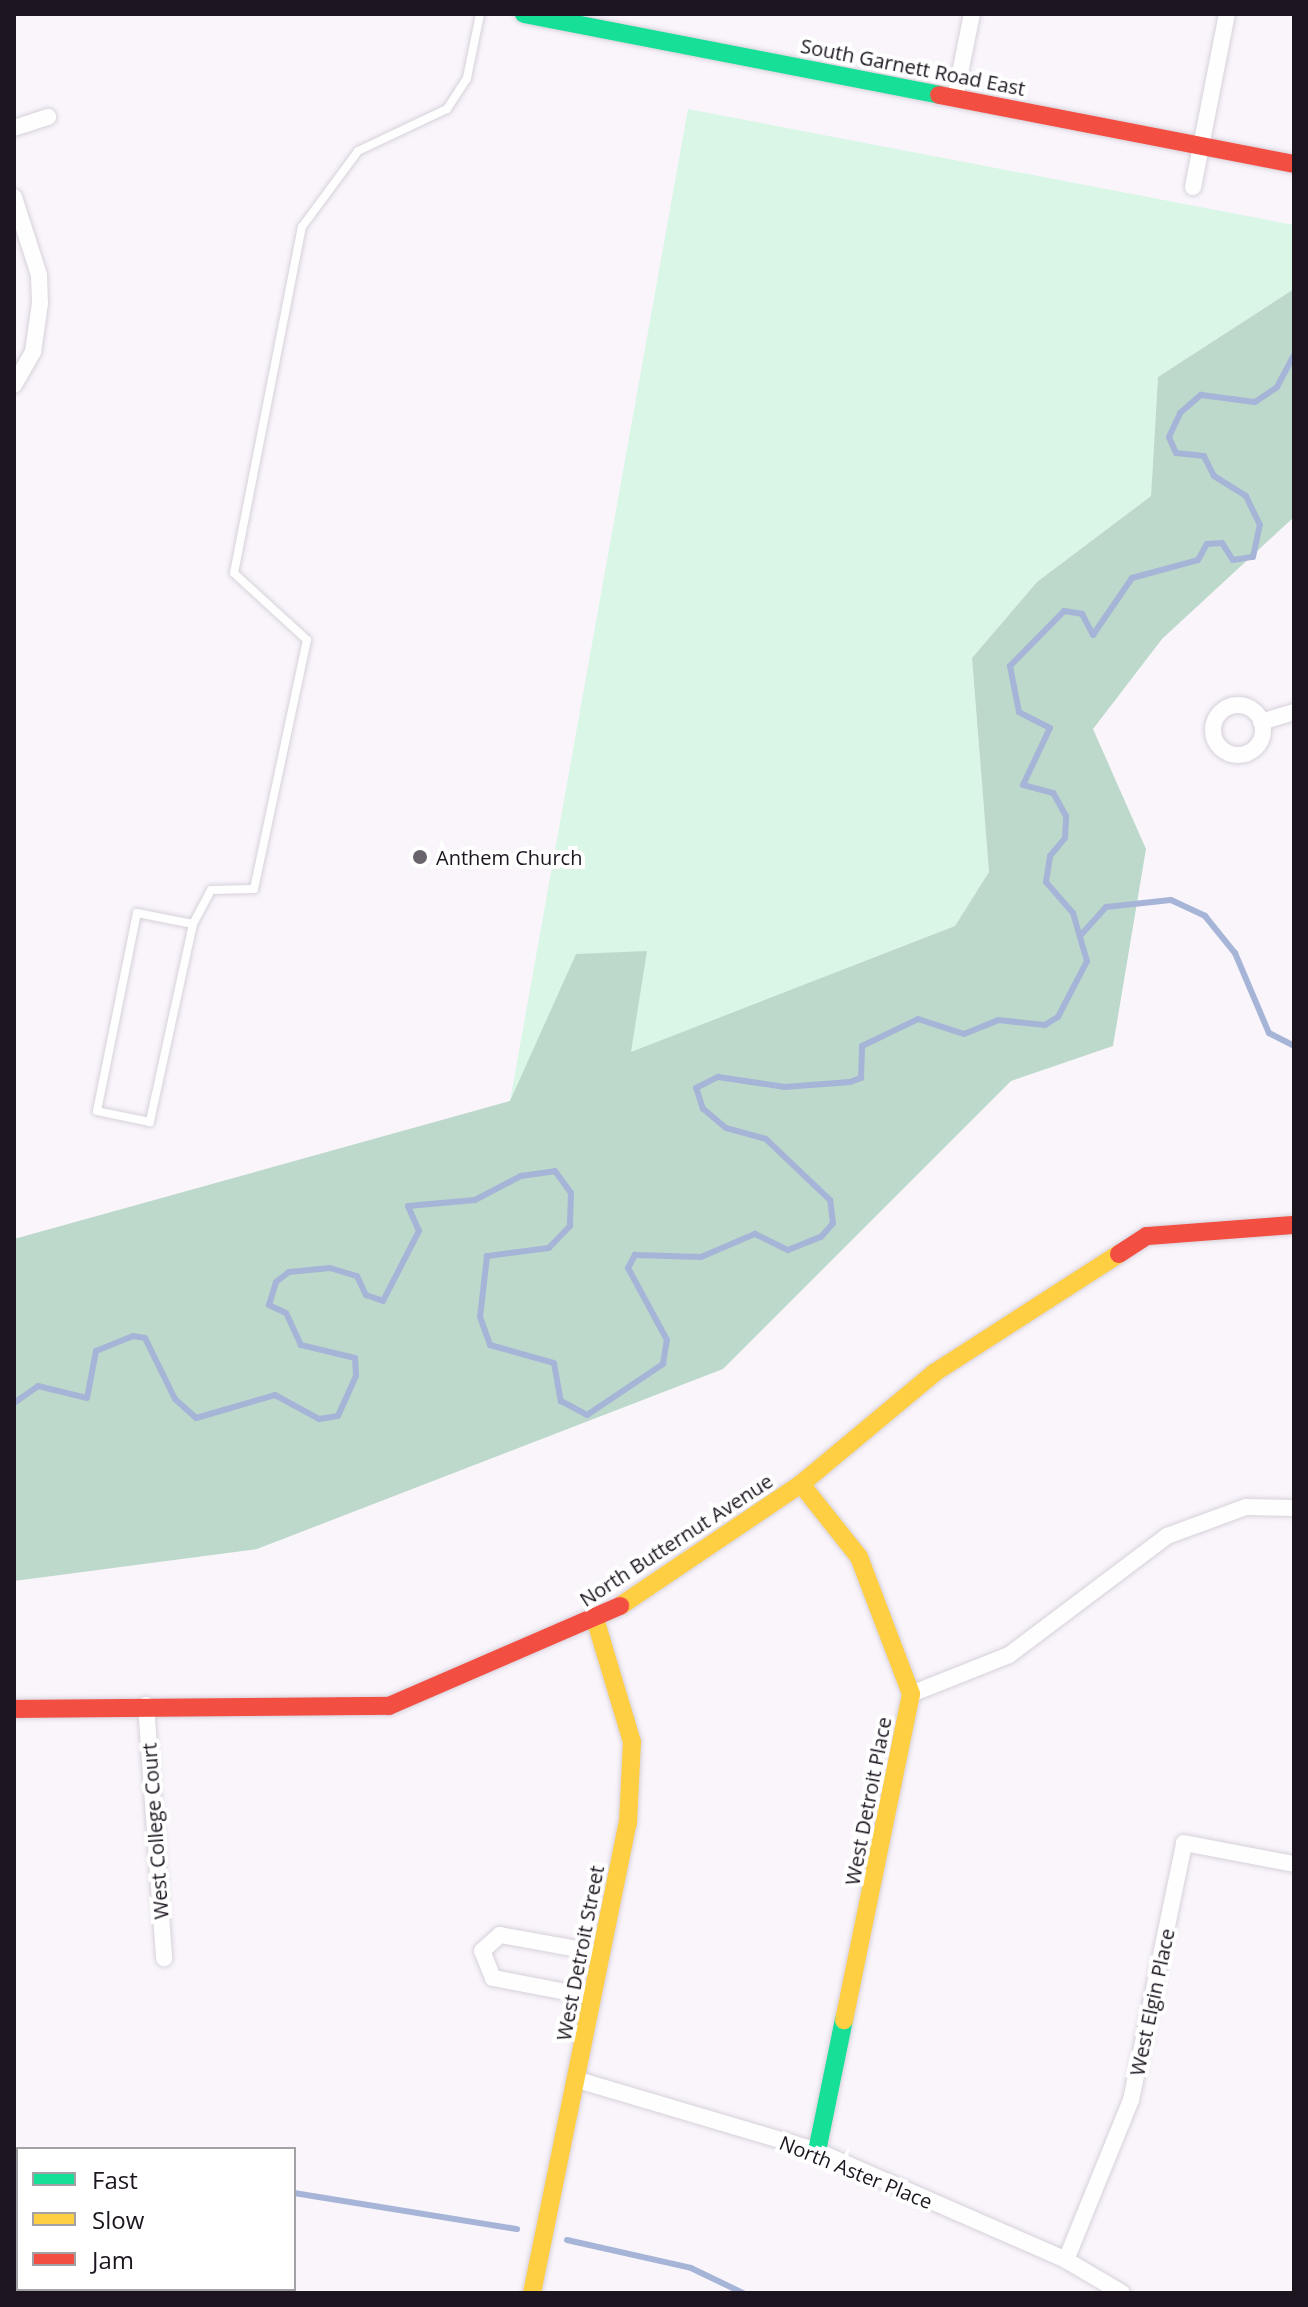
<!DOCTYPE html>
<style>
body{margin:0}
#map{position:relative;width:1308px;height:2307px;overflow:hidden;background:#f9f5fb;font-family:"Open Sans",sans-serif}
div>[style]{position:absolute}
.green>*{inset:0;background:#daf6e7}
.forest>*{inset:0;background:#bdd9cb}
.stream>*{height:6px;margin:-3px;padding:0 3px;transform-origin:3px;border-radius:3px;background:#a6b5d7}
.roads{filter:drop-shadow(0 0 2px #d7d1da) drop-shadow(0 0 2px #d7d1da)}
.lane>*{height:8px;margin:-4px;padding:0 4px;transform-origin:4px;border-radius:4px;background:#fefefe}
.street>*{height:16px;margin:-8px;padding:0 8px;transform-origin:8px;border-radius:8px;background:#fefefe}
.street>.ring{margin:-8px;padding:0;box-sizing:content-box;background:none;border:16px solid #fefefe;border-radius:50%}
.fast>*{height:18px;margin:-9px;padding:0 9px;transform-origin:9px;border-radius:9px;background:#16e098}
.slow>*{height:18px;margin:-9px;padding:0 9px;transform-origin:9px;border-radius:9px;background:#ffcf43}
.jam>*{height:18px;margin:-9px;padding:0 9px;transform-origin:9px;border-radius:9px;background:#f24e42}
.dots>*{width:22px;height:22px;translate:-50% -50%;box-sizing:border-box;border:4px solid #fff;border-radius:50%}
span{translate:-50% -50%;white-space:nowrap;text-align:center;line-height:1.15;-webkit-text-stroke:8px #fff;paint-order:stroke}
.street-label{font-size:20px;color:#1c1520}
.poi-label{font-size:20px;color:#1c1520}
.left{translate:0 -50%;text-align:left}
.frame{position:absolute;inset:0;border:16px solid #1c1520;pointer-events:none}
.legend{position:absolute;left:16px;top:2147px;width:280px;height:144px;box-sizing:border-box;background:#fff;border:2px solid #a4a1a6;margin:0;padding:10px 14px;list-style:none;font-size:24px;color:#1c1520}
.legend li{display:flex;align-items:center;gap:16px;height:40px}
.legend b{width:40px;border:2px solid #a4a1a6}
</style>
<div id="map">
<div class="green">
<i style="clip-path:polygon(688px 109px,1294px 225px,1294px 289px,1158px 377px,1151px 496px,1037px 582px,972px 658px,989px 872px,955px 926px,510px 1101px)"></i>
</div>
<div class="forest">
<i style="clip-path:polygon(1294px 289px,1294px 517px,1162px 639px,1093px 729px,1146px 849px,1113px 1046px,1011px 1081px,723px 1369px,257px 1549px,14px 1581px,14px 1239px,510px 1101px,576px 954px,647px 951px,631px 1052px,955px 926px,989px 872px,972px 658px,1037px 582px,1151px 496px,1158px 377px)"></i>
</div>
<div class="stream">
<i style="left:1080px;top:936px;width:39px;rotate:-48deg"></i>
<i style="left:1106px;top:907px;width:65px;rotate:-6.1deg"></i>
<i style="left:1171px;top:900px;width:38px;rotate:25deg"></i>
<i style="left:1205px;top:916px;width:48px;rotate:51deg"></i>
<i style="left:1235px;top:953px;width:87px;rotate:67deg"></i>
<i style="left:1269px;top:1033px;width:28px;rotate:27deg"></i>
<i style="left:14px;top:1403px;width:29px;rotate:-35deg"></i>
<i style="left:38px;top:1386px;width:50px;rotate:13.8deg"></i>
<i style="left:87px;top:1398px;width:48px;rotate:-79.2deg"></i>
<i style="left:96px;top:1351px;width:40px;rotate:-22deg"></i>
<i style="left:133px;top:1336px;width:12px;rotate:9deg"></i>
<i style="left:145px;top:1338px;width:68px;rotate:63.8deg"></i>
<i style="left:175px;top:1399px;width:28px;rotate:42deg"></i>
<i style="left:196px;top:1418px;width:82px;rotate:-16.2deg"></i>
<i style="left:275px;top:1395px;width:50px;rotate:28.6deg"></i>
<i style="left:319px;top:1419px;width:19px;rotate:-9deg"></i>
<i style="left:338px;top:1416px;width:44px;rotate:-65.8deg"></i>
<i style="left:356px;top:1376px;width:18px;rotate:-93deg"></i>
<i style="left:355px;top:1358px;width:56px;rotate:-166.5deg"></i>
<i style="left:301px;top:1345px;width:35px;rotate:-115deg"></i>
<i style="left:286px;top:1313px;width:19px;rotate:-155deg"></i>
<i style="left:269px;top:1305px;width:24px;rotate:-73deg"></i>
<i style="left:276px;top:1282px;width:16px;rotate:-38deg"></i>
<i style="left:289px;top:1272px;width:41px;rotate:-5.6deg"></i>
<i style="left:330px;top:1268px;width:28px;rotate:17deg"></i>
<i style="left:357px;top:1276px;width:21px;rotate:65deg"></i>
<i style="left:366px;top:1295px;width:18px;rotate:19deg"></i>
<i style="left:383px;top:1301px;width:79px;rotate:-62.8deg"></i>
<i style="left:419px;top:1231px;width:27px;rotate:-114deg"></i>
<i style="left:408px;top:1206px;width:67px;rotate:-5.1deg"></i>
<i style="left:475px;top:1200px;width:52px;rotate:-27.6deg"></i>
<i style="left:521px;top:1176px;width:34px;rotate:-8deg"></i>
<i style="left:555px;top:1171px;width:27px;rotate:54deg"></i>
<i style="left:571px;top:1193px;width:33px;rotate:92deg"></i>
<i style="left:570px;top:1226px;width:30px;rotate:134deg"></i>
<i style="left:549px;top:1248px;width:63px;rotate:172.6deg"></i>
<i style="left:487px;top:1256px;width:61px;rotate:96.5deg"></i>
<i style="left:480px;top:1317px;width:30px;rotate:70deg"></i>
<i style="left:490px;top:1345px;width:66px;rotate:15.7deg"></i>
<i style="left:554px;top:1363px;width:39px;rotate:80deg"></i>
<i style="left:561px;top:1401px;width:30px;rotate:28deg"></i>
<i style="left:587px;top:1415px;width:92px;rotate:-33.9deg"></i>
<i style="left:663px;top:1364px;width:24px;rotate:-81deg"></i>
<i style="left:667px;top:1340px;width:82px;rotate:-118.4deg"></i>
<i style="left:628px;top:1268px;width:15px;rotate:-62deg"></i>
<i style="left:635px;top:1255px;width:66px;rotate:1.7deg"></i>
<i style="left:701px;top:1257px;width:59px;rotate:-23.1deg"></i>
<i style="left:755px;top:1234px;width:37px;rotate:26deg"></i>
<i style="left:788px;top:1250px;width:35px;rotate:-22deg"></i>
<i style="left:821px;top:1237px;width:18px;rotate:-49deg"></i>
<i style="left:833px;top:1223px;width:23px;rotate:-97deg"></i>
<i style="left:830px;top:1200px;width:88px;rotate:-136.4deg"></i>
<i style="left:766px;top:1139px;width:41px;rotate:-164.6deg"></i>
<i style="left:726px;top:1128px;width:30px;rotate:-140deg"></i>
<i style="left:703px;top:1109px;width:22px;rotate:-108deg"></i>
<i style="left:696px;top:1088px;width:25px;rotate:-27deg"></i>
<i style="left:718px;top:1077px;width:68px;rotate:8.5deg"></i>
<i style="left:785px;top:1087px;width:65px;rotate:-4.4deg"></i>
<i style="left:850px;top:1082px;width:12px;rotate:-20deg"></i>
<i style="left:861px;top:1078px;width:32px;rotate:-88deg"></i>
<i style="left:862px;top:1046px;width:62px;rotate:-25.7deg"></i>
<i style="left:918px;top:1019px;width:48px;rotate:18.1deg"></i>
<i style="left:964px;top:1034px;width:37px;rotate:-22deg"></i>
<i style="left:998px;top:1020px;width:47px;rotate:6.1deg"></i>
<i style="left:1045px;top:1025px;width:15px;rotate:-32deg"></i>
<i style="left:1058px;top:1017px;width:63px;rotate:-62.6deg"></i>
<i style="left:1087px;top:961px;width:50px;rotate:-106.3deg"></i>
<i style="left:1073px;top:913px;width:41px;rotate:-131.1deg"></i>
<i style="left:1046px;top:882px;width:26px;rotate:-81deg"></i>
<i style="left:1050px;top:856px;width:23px;rotate:-50deg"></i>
<i style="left:1065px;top:838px;width:22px;rotate:-87deg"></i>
<i style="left:1066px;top:816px;width:26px;rotate:-119deg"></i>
<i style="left:1053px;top:793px;width:31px;rotate:-165deg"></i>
<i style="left:1023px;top:785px;width:63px;rotate:-64.7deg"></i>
<i style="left:1050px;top:728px;width:35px;rotate:-153deg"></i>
<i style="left:1019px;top:712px;width:47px;rotate:-101.1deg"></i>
<i style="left:1010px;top:666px;width:77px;rotate:-45.5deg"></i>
<i style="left:1064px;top:611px;width:18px;rotate:9deg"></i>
<i style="left:1082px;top:614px;width:24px;rotate:62deg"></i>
<i style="left:1093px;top:635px;width:69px;rotate:-55.6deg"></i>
<i style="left:1132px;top:578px;width:68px;rotate:-15.3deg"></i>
<i style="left:1198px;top:560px;width:18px;rotate:-61deg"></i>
<i style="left:1207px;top:544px;width:15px;rotate:-4deg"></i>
<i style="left:1222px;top:543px;width:20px;rotate:57deg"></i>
<i style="left:1233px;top:560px;width:20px;rotate:-9deg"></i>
<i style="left:1253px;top:557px;width:33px;rotate:-78deg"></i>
<i style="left:1260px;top:525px;width:32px;rotate:-116deg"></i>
<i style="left:1246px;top:496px;width:38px;rotate:-148deg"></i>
<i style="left:1214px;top:476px;width:22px;rotate:-117deg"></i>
<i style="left:1204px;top:456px;width:28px;rotate:-174deg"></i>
<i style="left:1176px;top:453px;width:17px;rotate:-114deg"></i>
<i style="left:1169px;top:437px;width:26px;rotate:-65deg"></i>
<i style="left:1180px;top:413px;width:28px;rotate:-41deg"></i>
<i style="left:1201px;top:395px;width:54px;rotate:7.4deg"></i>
<i style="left:1255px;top:402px;width:27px;rotate:-34deg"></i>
<i style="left:1277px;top:387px;width:36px;rotate:-62deg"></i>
<i style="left:14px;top:2191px;width:4px;rotate:14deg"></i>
<i style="left:294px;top:2193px;width:226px;rotate:9.2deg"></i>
<i style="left:567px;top:2240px;width:127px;rotate:12.7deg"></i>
<i style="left:691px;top:2268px;width:58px;rotate:25.7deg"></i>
</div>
<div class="roads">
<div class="lane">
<i style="left:193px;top:924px;width:203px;rotate:102.3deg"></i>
<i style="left:150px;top:1122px;width:54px;rotate:-168.3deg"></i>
<i style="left:97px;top:1111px;width:202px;rotate:-78.6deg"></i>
<i style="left:137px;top:913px;width:57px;rotate:11.1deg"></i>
<i style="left:193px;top:924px;width:38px;rotate:-62deg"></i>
<i style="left:211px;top:890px;width:43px;rotate:-1.3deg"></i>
<i style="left:254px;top:889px;width:255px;rotate:-78deg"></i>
<i style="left:307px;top:640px;width:99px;rotate:-137.5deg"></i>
<i style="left:234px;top:573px;width:353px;rotate:-78.9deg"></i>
<i style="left:302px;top:227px;width:94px;rotate:-53.6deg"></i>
<i style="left:358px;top:151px;width:98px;rotate:-25.3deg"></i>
<i style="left:447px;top:109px;width:37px;rotate:-57deg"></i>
<i style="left:467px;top:78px;width:65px;rotate:-78.5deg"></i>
</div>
<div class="street">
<i style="left:955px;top:98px;width:86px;rotate:-78.6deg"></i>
<i style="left:14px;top:128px;width:36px;rotate:-18deg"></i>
<i style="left:1193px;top:187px;width:176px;rotate:-78.9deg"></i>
<i style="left:14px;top:197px;width:82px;rotate:72.2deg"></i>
<i style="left:39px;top:275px;width:28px;rotate:88deg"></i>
<i style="left:40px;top:303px;width:49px;rotate:98.1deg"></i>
<i style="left:33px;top:352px;width:38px;rotate:120deg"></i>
<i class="ring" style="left:1213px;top:705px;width:34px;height:34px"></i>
<i style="left:1261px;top:722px;width:34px;rotate:-17deg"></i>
<i style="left:911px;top:1694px;width:105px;rotate:-21.7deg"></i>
<i style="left:1009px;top:1655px;width:198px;rotate:-37deg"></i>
<i style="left:1167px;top:1536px;width:84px;rotate:-20.2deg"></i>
<i style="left:1246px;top:1507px;width:48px;rotate:1.2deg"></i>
<i style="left:146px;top:1705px;width:254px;rotate:85.9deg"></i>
<i style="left:592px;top:1997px;width:101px;rotate:-169.1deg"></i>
<i style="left:493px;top:1978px;width:29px;rotate:-112deg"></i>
<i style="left:482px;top:1951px;width:24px;rotate:-42deg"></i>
<i style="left:500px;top:1935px;width:102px;rotate:10.2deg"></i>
<i style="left:578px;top:2080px;width:249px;rotate:16.5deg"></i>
<i style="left:817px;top:2151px;width:272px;rotate:23.6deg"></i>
<i style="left:1066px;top:2260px;width:65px;rotate:30.5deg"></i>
<i style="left:1066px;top:2260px;width:173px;rotate:-67.9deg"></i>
<i style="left:1131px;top:2100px;width:262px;rotate:-78.3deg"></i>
<i style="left:1184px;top:1843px;width:112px;rotate:10.8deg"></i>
</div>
<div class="fast">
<i style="left:524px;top:14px;width:423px;rotate:11deg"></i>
<i style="left:817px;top:2151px;width:134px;rotate:-78.4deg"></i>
</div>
<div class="slow">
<i style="left:801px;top:1484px;width:93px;rotate:51.5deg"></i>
<i style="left:859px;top:1557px;width:147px;rotate:69.2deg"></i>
<i style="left:911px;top:1694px;width:333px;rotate:101.6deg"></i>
<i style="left:620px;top:1606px;width:218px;rotate:-34deg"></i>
<i style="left:801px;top:1484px;width:173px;rotate:-39.8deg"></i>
<i style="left:934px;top:1373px;width:220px;rotate:-32.8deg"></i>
<i style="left:532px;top:2293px;width:480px;rotate:-78.5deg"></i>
<i style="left:628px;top:1823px;width:81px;rotate:-87.2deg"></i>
<i style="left:632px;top:1742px;width:125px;rotate:-106.7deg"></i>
</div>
<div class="jam">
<i style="left:939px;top:95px;width:362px;rotate:11deg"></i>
<i style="left:1119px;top:1254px;width:33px;rotate:-33deg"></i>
<i style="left:1147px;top:1236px;width:147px;rotate:-4.3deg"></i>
<i style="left:14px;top:1709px;width:375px;rotate:-0.5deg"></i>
<i style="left:389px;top:1706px;width:252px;rotate:-23.4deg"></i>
</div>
</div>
<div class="dots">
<i style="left:420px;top:857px;background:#69636d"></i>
</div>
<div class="street-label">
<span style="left:913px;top:67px;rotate:11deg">South Garnett Road East</span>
<span style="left:676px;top:1540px;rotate:-33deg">North Butternut Avenue</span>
<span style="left:868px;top:1801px;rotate:-79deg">West Detroit Place</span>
<span style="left:155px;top:1831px;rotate:-94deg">West College Court</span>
<span style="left:580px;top:1953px;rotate:-79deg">West Detroit Street</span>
<span style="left:1152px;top:2002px;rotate:-78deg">West Elgin Place</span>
<span style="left:856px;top:2172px;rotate:22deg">North Aster Place</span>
</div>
<div class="poi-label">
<span class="left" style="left:436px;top:857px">Anthem Church</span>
</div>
<div class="frame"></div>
<ul class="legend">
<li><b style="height:10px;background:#16e098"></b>Fast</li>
<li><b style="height:10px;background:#ffcf43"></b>Slow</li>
<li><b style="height:10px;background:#f24e42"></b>Jam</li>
</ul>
</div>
